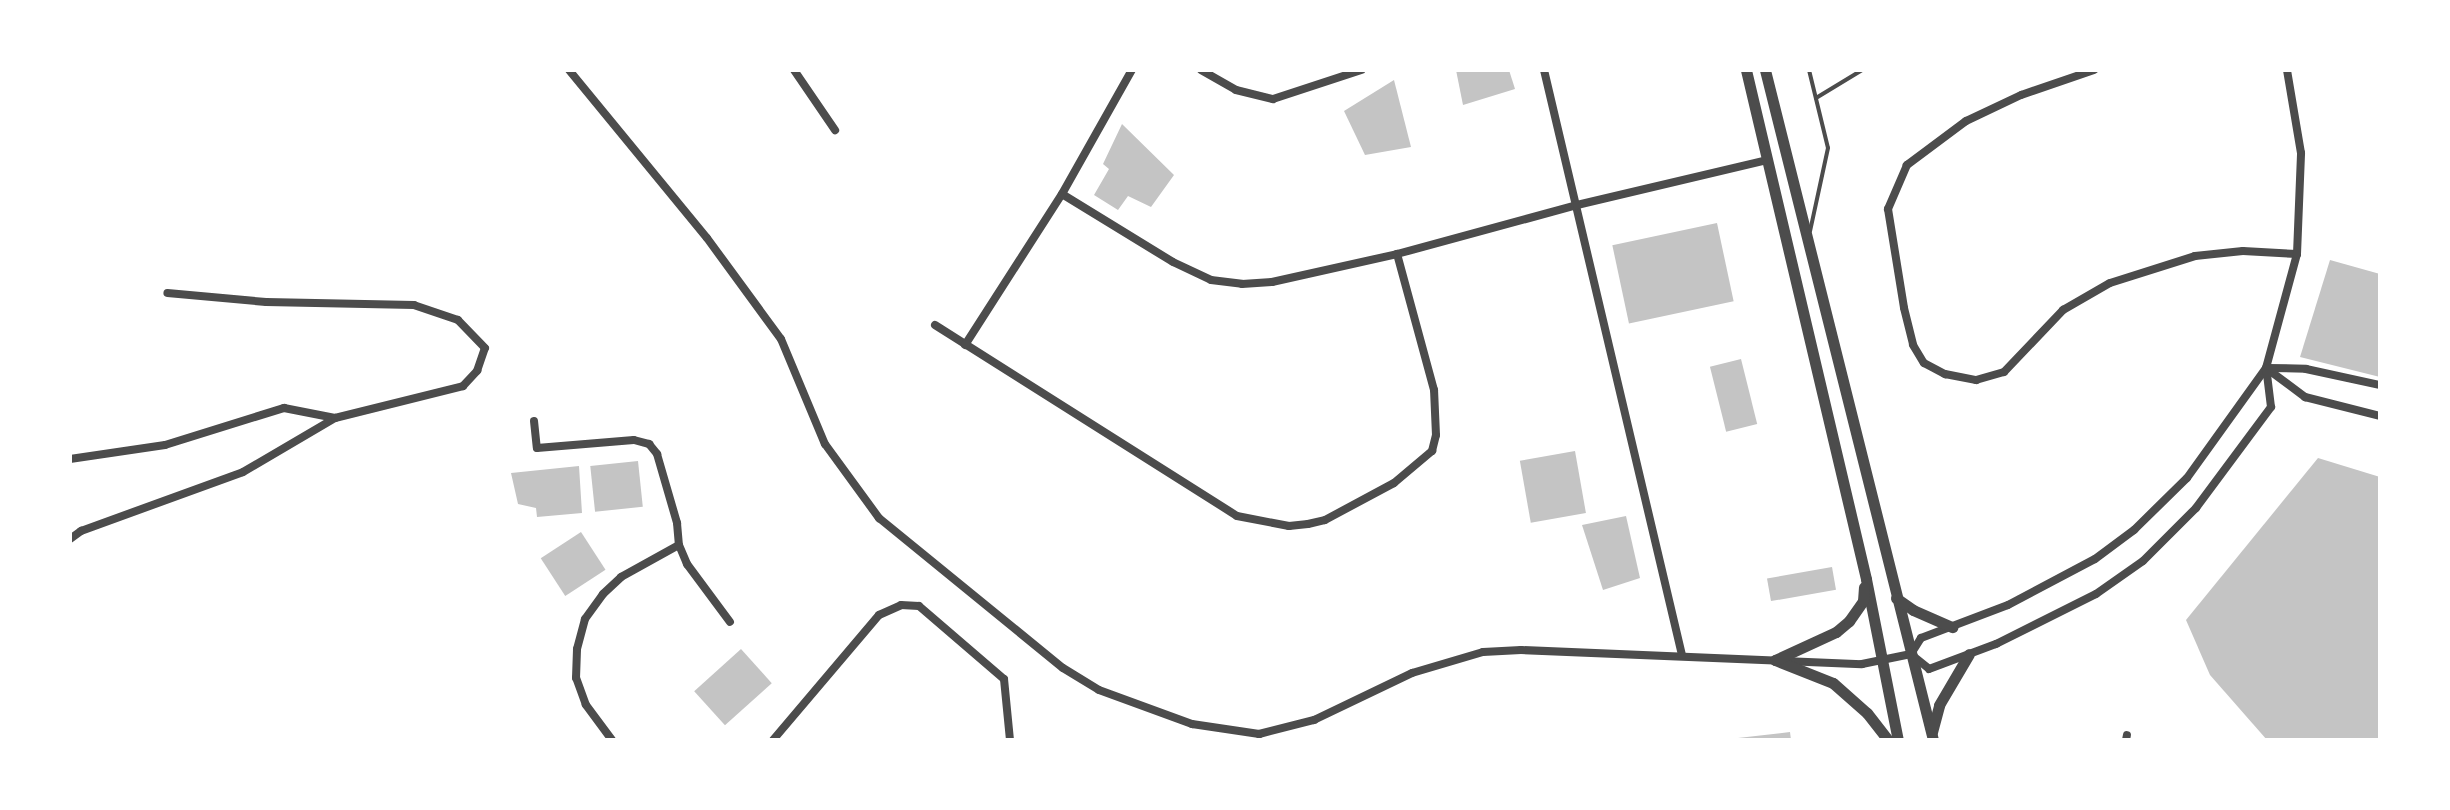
<!DOCTYPE html>
<style>
body{margin:0}
#map{position:relative;width:2450px;height:810px;overflow:hidden;background:#fff;font-family:Helvetica,sans-serif}
div>[style]{position:absolute}
.building>*{inset:0;background:#c4c4c4;transform-origin:0 0}
.service>*{height:4px;margin:-2px;padding:0 2px;transform-origin:2px;border-radius:2px;background:#4c4c4c}
.minor>*{height:8px;margin:-4px;padding:0 4px;transform-origin:4px;border-radius:4px;background:#4c4c4c}
.tertiary>*{height:11px;margin:-5.5px;padding:0 5.5px;transform-origin:5.5px;border-radius:5.5px;background:#4c4c4c}
span{translate:-50% -50%;white-space:nowrap;text-align:center;line-height:1.15;-webkit-text-stroke:8px #fff;paint-order:stroke}
.frame{position:absolute;inset:0;border:72px solid #fff;pointer-events:none}
</style>
<div id="map">
<div class="building">
<i style="clip-path:polygon(1456px 70px,1509px 70px,1515px 89px,1463px 105px)"></i>
<i style="clip-path:polygon(1394px 80px,1411px 147px,1365px 155px,1344px 111px)"></i>
<i style="clip-path:polygon(1122px 124px,1174px 175px,1151px 207px,1128px 196px,1118px 210px,1094px 195px,1109px 169px,1103px 164px)"></i>
<i style="left:1717px;top:223px;width:80px;height:107px;rotate:78deg"></i>
<i style="clip-path:polygon(2330px 260px,2380px 274px,2380px 377px,2300px 357px)"></i>
<i style="left:1741px;top:359px;width:67px;height:32px;rotate:76deg"></i>
<i style="left:1575px;top:451px;width:63px;height:56px;rotate:80deg"></i>
<i style="clip-path:polygon(2318px 458px,2380px 477px,2380px 740px,2267px 740px,2210px 675px,2186px 620px)"></i>
<i style="left:638px;top:461px;width:46px;height:48px;rotate:84deg"></i>
<i style="clip-path:polygon(579px 466px,582px 513px,537px 517px,536px 508px,518px 504px,511px 473px)"></i>
<i style="clip-path:polygon(1626px 516px,1640px 578px,1603px 590px,1582px 525px)"></i>
<i style="left:581px;top:532px;width:45px;height:48px;rotate:57deg"></i>
<i style="left:1832px;top:567px;width:23px;height:66px;rotate:80deg"></i>
<i style="left:741px;top:649px;width:46px;height:63px;rotate:48deg"></i>
<i style="clip-path:polygon(1790px 732px,1791px 740px,1738px 740px,1738px 738px)"></i>
</div>
<div class="service">
<i style="left:1809px;top:70px;width:80px;rotate:76.3deg"></i>
<i style="left:1828px;top:148px;width:85px;rotate:102.2deg"></i>
<i style="left:1816px;top:98px;width:54px;rotate:-31.3deg"></i>
</div>
<div class="minor">
<i style="left:569px;top:70px;width:217px;rotate:50.6deg"></i>
<i style="left:707px;top:238px;width:125px;rotate:53.8deg"></i>
<i style="left:781px;top:339px;width:114px;rotate:67.3deg"></i>
<i style="left:825px;top:444px;width:92px;rotate:53.9deg"></i>
<i style="left:879px;top:518px;width:237px;rotate:39.2deg"></i>
<i style="left:1063px;top:668px;width:42px;rotate:31.4deg"></i>
<i style="left:1099px;top:690px;width:99px;rotate:20.1deg"></i>
<i style="left:1192px;top:724px;width:68px;rotate:8.5deg"></i>
<i style="left:1259px;top:734px;width:57px;rotate:-14.3deg"></i>
<i style="left:1314px;top:720px;width:109px;rotate:-25.6deg"></i>
<i style="left:1412px;top:673px;width:74px;rotate:-16.5deg"></i>
<i style="left:1483px;top:652px;width:38px;rotate:-3deg"></i>
<i style="left:1521px;top:650px;width:341px;rotate:2.4deg"></i>
<i style="left:1862px;top:664px;width:50px;rotate:-11.5deg"></i>
<i style="left:794px;top:70px;width:73px;rotate:55.7deg"></i>
<i style="left:1201px;top:70px;width:40px;rotate:29.7deg"></i>
<i style="left:1236px;top:90px;width:38px;rotate:14deg"></i>
<i style="left:1273px;top:99px;width:93px;rotate:-18.2deg"></i>
<i style="left:1544px;top:70px;width:601px;rotate:76.73deg"></i>
<i style="left:2094px;top:70px;width:77px;rotate:161.1deg"></i>
<i style="left:2021px;top:95px;width:61px;rotate:154.7deg"></i>
<i style="left:1966px;top:121px;width:74px;rotate:143.3deg"></i>
<i style="left:1907px;top:165px;width:48px;rotate:113.4deg"></i>
<i style="left:1888px;top:209px;width:100px;rotate:80.8deg"></i>
<i style="left:1904px;top:308px;width:38px;rotate:76deg"></i>
<i style="left:1913px;top:345px;width:21px;rotate:59deg"></i>
<i style="left:1924px;top:363px;width:24px;rotate:28deg"></i>
<i style="left:1945px;top:374px;width:32px;rotate:11deg"></i>
<i style="left:1976px;top:380px;width:29px;rotate:-16deg"></i>
<i style="left:2004px;top:372px;width:86px;rotate:-46.4deg"></i>
<i style="left:2063px;top:310px;width:54px;rotate:-29.9deg"></i>
<i style="left:2110px;top:283px;width:89px;rotate:-17.6deg"></i>
<i style="left:2195px;top:256px;width:48px;rotate:-5.9deg"></i>
<i style="left:2243px;top:251px;width:54px;rotate:3.2deg"></i>
<i style="left:1062px;top:194px;width:130px;rotate:31.5deg"></i>
<i style="left:1173px;top:262px;width:42px;rotate:25.3deg"></i>
<i style="left:1211px;top:280px;width:31px;rotate:7deg"></i>
<i style="left:1242px;top:284px;width:30px;rotate:-4deg"></i>
<i style="left:1272px;top:282px;width:128px;rotate:-12.6deg"></i>
<i style="left:1397px;top:254px;width:187px;rotate:-15.2deg"></i>
<i style="left:1577px;top:205px;width:195px;rotate:-13.3deg"></i>
<i style="left:935px;top:325px;width:357px;rotate:32.3deg"></i>
<i style="left:1237px;top:516px;width:53px;rotate:10.9deg"></i>
<i style="left:1289px;top:526px;width:19px;rotate:-6deg"></i>
<i style="left:1308px;top:524px;width:17px;rotate:-13deg"></i>
<i style="left:1325px;top:520px;width:78px;rotate:-28.2deg"></i>
<i style="left:1394px;top:483px;width:50px;rotate:-40.1deg"></i>
<i style="left:1432px;top:451px;width:16px;rotate:-76deg"></i>
<i style="left:1436px;top:435px;width:45px;rotate:-92.5deg"></i>
<i style="left:1434px;top:390px;width:141px;rotate:-105.2deg"></i>
<i style="left:965px;top:345px;width:179px;rotate:-57.3deg"></i>
<i style="left:1062px;top:194px;width:142px;rotate:-60.6deg"></i>
<i style="left:2266px;top:368px;width:49px;rotate:36.6deg"></i>
<i style="left:2305px;top:397px;width:77px;rotate:14.2deg"></i>
<i style="left:2267px;top:368px;width:39px;rotate:1deg"></i>
<i style="left:2306px;top:369px;width:76px;rotate:12.2deg"></i>
<i style="left:534px;top:421px;width:27px;rotate:84deg"></i>
<i style="left:537px;top:448px;width:97px;rotate:-4.7deg"></i>
<i style="left:634px;top:440px;width:16px;rotate:15deg"></i>
<i style="left:649px;top:444px;width:13px;rotate:51deg"></i>
<i style="left:657px;top:454px;width:72px;rotate:73.8deg"></i>
<i style="left:677px;top:523px;width:22px;rotate:85deg"></i>
<i style="left:679px;top:545px;width:21px;rotate:67deg"></i>
<i style="left:687px;top:564px;width:72px;rotate:53.4deg"></i>
<i style="left:70px;top:459px;width:96px;rotate:-8.4deg"></i>
<i style="left:165px;top:445px;width:125px;rotate:-17.3deg"></i>
<i style="left:284px;top:408px;width:52px;rotate:11.1deg"></i>
<i style="left:70px;top:539px;width:14px;rotate:-36deg"></i>
<i style="left:81px;top:531px;width:172px;rotate:-20deg"></i>
<i style="left:243px;top:472px;width:107px;rotate:-30.4deg"></i>
<i style="left:335px;top:418px;width:132px;rotate:-14deg"></i>
<i style="left:463px;top:386px;width:21px;rotate:-47deg"></i>
<i style="left:477px;top:371px;width:24px;rotate:-71deg"></i>
<i style="left:485px;top:348px;width:39px;rotate:-134deg"></i>
<i style="left:458px;top:320px;width:46px;rotate:-161.2deg"></i>
<i style="left:414px;top:305px;width:148px;rotate:-178.8deg"></i>
<i style="left:266px;top:302px;width:99px;rotate:-174.8deg"></i>
<i style="left:1911px;top:654px;width:19px;rotate:-58deg"></i>
<i style="left:1921px;top:638px;width:93px;rotate:-20.8deg"></i>
<i style="left:2008px;top:605px;width:98px;rotate:-27.9deg"></i>
<i style="left:2095px;top:559px;width:49px;rotate:-36.6deg"></i>
<i style="left:2134px;top:530px;width:74px;rotate:-44.5deg"></i>
<i style="left:2187px;top:478px;width:135px;rotate:-54.3deg"></i>
<i style="left:2266px;top:368px;width:118px;rotate:-74.8deg"></i>
<i style="left:2297px;top:254px;width:101px;rotate:-87.7deg"></i>
<i style="left:2301px;top:153px;width:84px;rotate:-99.6deg"></i>
<i style="left:1912px;top:655px;width:22px;rotate:39deg"></i>
<i style="left:1929px;top:669px;width:72px;rotate:-20.5deg"></i>
<i style="left:1996px;top:644px;width:112px;rotate:-26.6deg"></i>
<i style="left:2096px;top:594px;width:57px;rotate:-35.1deg"></i>
<i style="left:2143px;top:561px;width:75px;rotate:-45deg"></i>
<i style="left:2196px;top:508px;width:126px;rotate:-53.4deg"></i>
<i style="left:2271px;top:407px;width:39px;rotate:-97deg"></i>
<i style="left:612px;top:740px;width:44px;rotate:-126.6deg"></i>
<i style="left:586px;top:705px;width:29px;rotate:-110deg"></i>
<i style="left:576px;top:678px;width:29px;rotate:-88deg"></i>
<i style="left:577px;top:649px;width:31px;rotate:-75deg"></i>
<i style="left:585px;top:619px;width:31px;rotate:-54deg"></i>
<i style="left:603px;top:594px;width:25px;rotate:-43deg"></i>
<i style="left:621px;top:577px;width:66px;rotate:-28.9deg"></i>
<i style="left:773px;top:740px;width:164px;rotate:-49.7deg"></i>
<i style="left:879px;top:615px;width:24px;rotate:-24deg"></i>
<i style="left:901px;top:605px;width:18px;rotate:3deg"></i>
<i style="left:919px;top:606px;width:112px;rotate:40.7deg"></i>
<i style="left:1004px;top:679px;width:61px;rotate:84.4deg"></i>
<i style="left:2126px;top:740px;width:5px;rotate:-79deg"></i>
</div>
<div class="tertiary">
<i style="left:1746px;top:70px;width:523px;rotate:76.73deg"></i>
<i style="left:1866px;top:579px;width:164px;rotate:78.8deg"></i>
<i style="left:1765px;top:70px;width:691px;rotate:75.92deg"></i>
<i style="left:1896px;top:598px;width:21px;rotate:35deg"></i>
<i style="left:1913px;top:610px;width:43px;rotate:23.6deg"></i>
<i style="left:1775px;top:660px;width:62px;rotate:21.6deg"></i>
<i style="left:1833px;top:683px;width:45px;rotate:41.4deg"></i>
<i style="left:1867px;top:713px;width:34px;rotate:52deg"></i>
<i style="left:1775px;top:660px;width:67px;rotate:-24.7deg"></i>
<i style="left:1836px;top:632px;width:17px;rotate:-40deg"></i>
<i style="left:1849px;top:621px;width:24px;rotate:-55deg"></i>
<i style="left:1863px;top:601px;width:14px;rotate:-86deg"></i>
<i style="left:1932px;top:732px;width:28px;rotate:-75deg"></i>
<i style="left:1939px;top:705px;width:59px;rotate:-59.5deg"></i>
</div>
<div class="frame"></div>
</div>
